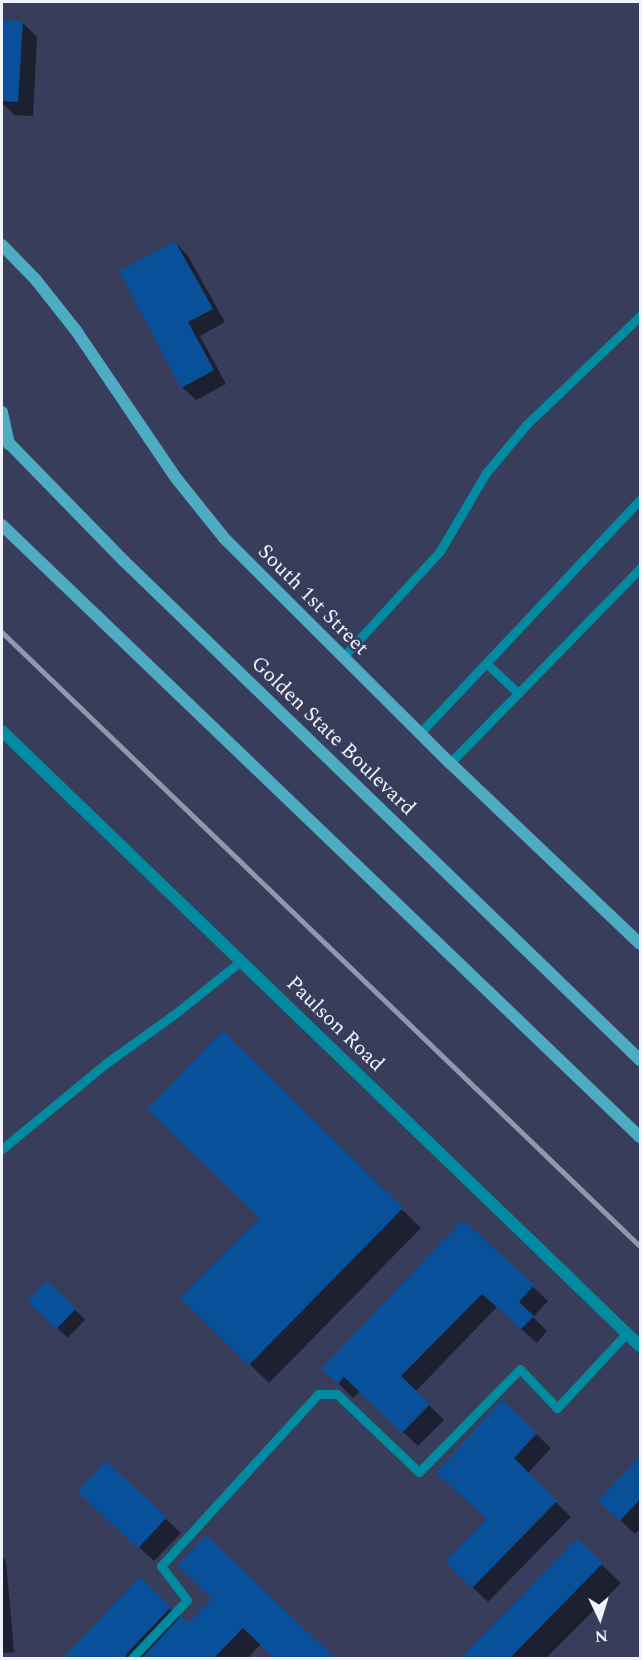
<!DOCTYPE html>
<style>
body{margin:0}
#map{position:relative;width:642px;height:1660px;overflow:hidden;background:#373d5b;font-family:Spectral,serif}
div>[style]{position:absolute}
.shadow>*{inset:0;background:#0007;transform-origin:0 0}
.building>*{inset:0;background:#08519a;transform-origin:0 0}
.lane>*{height:9px;margin:-4.5px;padding:0 4.5px;transform-origin:4.5px;border-radius:4.5px;background:#008ba1}
.street>*{height:12px;margin:-6px;padding:0 6px;transform-origin:6px;border-radius:6px;background:#008ba1}
.secondary>*{height:12px;margin:-6px;padding:0 6px;transform-origin:6px;border-radius:6px;background:#4dacc1}
.rail>*{height:4.5px;margin:-2.25px;padding:0 2.25px;transform-origin:2.25px;border-radius:2.25px;background:#9397ac}
span{translate:-50% -50%;white-space:nowrap;text-align:center;line-height:1.15;-webkit-text-stroke:5px #373d5b;paint-order:stroke}
.street-label{font-size:21px;color:#f0f3ff}
.frame{position:absolute;inset:0;border:3px solid #f0f3ff;pointer-events:none}
.north{position:absolute;left:570px;top:1588px;width:60px;height:60px;-webkit-text-stroke:4px #373d5b;paint-order:stroke;rotate:176deg;font-size:16px;font-weight:700;line-height:24px;text-align:center;color:#f0f3ff}
.north::after{content:'';display:block;margin:auto;width:21px;height:27px;background:#f0f3ff;clip-path:polygon(50% 0,100% 100%,50% 72%,0 100%)}
</style>
<div id="map">
<div class="shadow">
<i style="clip-path:polygon(2px 21px,22px 22px,37px 37px,33px 116px,14px 115px,2px 103px)"></i>
<i style="clip-path:polygon(175px 242px,188px 256px,225px 322px,200px 336px,226px 384px,196px 400px,182px 387px)"></i>
<i style="clip-path:polygon(223px 1034px,421px 1228px,269px 1383px,183px 1298px,262px 1219px)"></i>
<i style="clip-path:polygon(463px 1222px,548px 1301px,533px 1317px,547px 1331px,537px 1343px,497px 1307px,415px 1392px,444px 1420px,418px 1446px,360px 1391px,353px 1398px,324px 1369px)"></i>
<i style="left:47px;top:1283px;width:53px;height:25px;rotate:44deg"></i>
<i style="clip-path:polygon(536px 1434px,551px 1448px,527px 1474px,571px 1517px,488px 1602px,447px 1562px,488px 1519px,453px 1488px)"></i>
<i style="clip-path:polygon(640px 1459px,640px 1529px,635px 1534px,600px 1501px)"></i>
<i style="clip-path:polygon(106px 1463px,181px 1533px,154px 1561px,95px 1507px)"></i>
<i style="clip-path:polygon(577px 1541px,621px 1583px,546px 1658px,462px 1658px)"></i>
<i style="clip-path:polygon(2px 1556px,6px 1561px,14px 1652px,2px 1653px)"></i>
<i style="clip-path:polygon(140px 1579px,188px 1626px,214px 1599px,261px 1644px,248px 1658px,64px 1658px)"></i>
</div>
<div class="building">
<i style="clip-path:polygon(2px 20px,23px 21px,18px 102px,2px 101px)"></i>
<i style="clip-path:polygon(175px 241px,213px 309px,188px 322px,214px 370px,181px 388px,119px 271px)"></i>
<i style="clip-path:polygon(223px 1031px,403px 1208px,249px 1365px,180px 1298px,260px 1218px,147px 1109px)"></i>
<i style="clip-path:polygon(463px 1220px,534px 1285px,519px 1302px,534px 1316px,521px 1329px,482px 1294px,401px 1376px,430px 1404px,402px 1433px,344px 1377px,338px 1384px,321px 1369px)"></i>
<i style="left:47px;top:1281px;width:40px;height:28px;rotate:44deg"></i>
<i style="clip-path:polygon(502px 1400px,537px 1433px,514px 1458px,557px 1501px,472px 1588px,445px 1562px,487px 1519px,436px 1473px)"></i>
<i style="clip-path:polygon(640px 1457px,640px 1499px,620px 1521px,598px 1501px)"></i>
<i style="left:106px;top:1461px;width:83px;height:42px;rotate:43deg"></i>
<i style="clip-path:polygon(206px 1535px,336px 1659px,275px 1659px,243px 1628px,213px 1659px,141px 1659px,181px 1616px,188px 1623px,212px 1599px,177px 1565px)"></i>
<i style="clip-path:polygon(577px 1539px,603px 1563px,509px 1659px,460px 1659px)"></i>
<i style="clip-path:polygon(140px 1577px,171px 1607px,127px 1653px,125px 1659px,62px 1659px)"></i>
</div>
<div class="lane">
<i style="left:343px;top:657px;width:144px;rotate:-47.5deg"></i>
<i style="left:440px;top:551px;width:91px;rotate:-59.5deg"></i>
<i style="left:486px;top:473px;width:62px;rotate:-50.2deg"></i>
<i style="left:526px;top:425px;width:158px;rotate:-43.7deg"></i>
<i style="left:486px;top:663px;width:44px;rotate:43.2deg"></i>
<i style="left:421px;top:732px;width:319px;rotate:-46.7deg"></i>
<i style="left:450px;top:763px;width:272px;rotate:-45.7deg"></i>
<i style="left:2px;top:1149px;width:134px;rotate:-39.5deg"></i>
<i style="left:105px;top:1064px;width:87px;rotate:-35.7deg"></i>
<i style="left:176px;top:1013px;width:83px;rotate:-38.7deg"></i>
<i style="left:132px;top:1658px;width:80px;rotate:-46.5deg"></i>
<i style="left:187px;top:1600px;width:43px;rotate:-127.4deg"></i>
<i style="left:161px;top:1566px;width:233px;rotate:-47.6deg"></i>
<i style="left:318px;top:1394px;width:19px"></i>
<i style="left:337px;top:1394px;width:113px;rotate:43.6deg"></i>
<i style="left:419px;top:1472px;width:144px;rotate:-45.6deg"></i>
<i style="left:520px;top:1369px;width:54px;rotate:46.5deg"></i>
<i style="left:557px;top:1408px;width:103px;rotate:-47deg"></i>
</div>
<div class="street">
<i style="left:2px;top:731px;width:886px;rotate:43.95deg"></i>
</div>
<div class="secondary">
<i style="left:2px;top:245px;width:49px;rotate:45.8deg"></i>
<i style="left:36px;top:280px;width:66px;rotate:51.7deg"></i>
<i style="left:77px;top:332px;width:176px;rotate:55.9deg"></i>
<i style="left:176px;top:478px;width:77px;rotate:51.3deg"></i>
<i style="left:224px;top:538px;width:319px;rotate:44.9deg"></i>
<i style="left:450px;top:763px;width:262px;rotate:43.6deg"></i>
<i style="left:2px;top:412px;width:33px;rotate:78deg"></i>
<i style="left:2px;top:436px;width:175px;rotate:45.7deg"></i>
<i style="left:124px;top:561px;width:718px;rotate:44.04deg"></i>
<i style="left:2px;top:525px;width:884px;rotate:43.81deg"></i>
</div>
<div class="rail">
<i style="left:2px;top:632px;width:885px;rotate:43.9deg"></i>
</div>
<div class="street-label">
<span style="left:313px;top:600px;rotate:45deg">South 1st Street</span>
<span style="left:333px;top:736px;rotate:44deg">Golden State Boulevard</span>
<span style="left:335px;top:1024px;rotate:44deg">Paulson Road</span>
</div>
<div class="frame"></div>
<div class="north">N</div>
</div>
